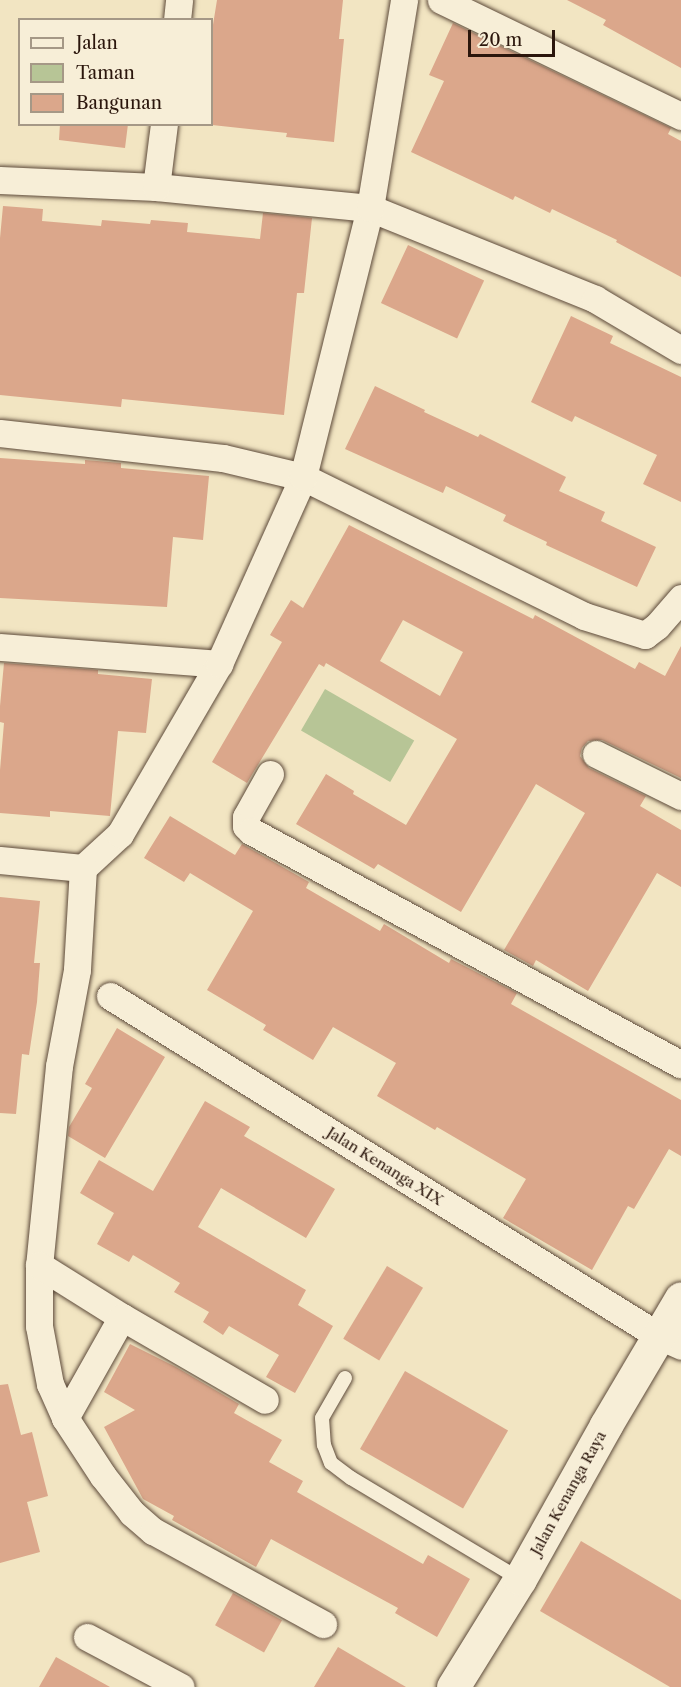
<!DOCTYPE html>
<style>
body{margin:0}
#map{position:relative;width:681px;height:1687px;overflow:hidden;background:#f2e5c2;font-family:"Libre Caslon Text",serif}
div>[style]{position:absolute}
.green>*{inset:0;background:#b7c596;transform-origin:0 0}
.building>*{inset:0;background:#dba78b;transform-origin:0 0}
.roads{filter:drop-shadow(0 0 2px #5d4a3a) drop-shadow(0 0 2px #5d4a3a)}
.lane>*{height:14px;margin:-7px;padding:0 7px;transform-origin:7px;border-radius:7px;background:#f7eed7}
.street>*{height:27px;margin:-13.5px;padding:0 13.5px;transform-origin:13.5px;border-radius:13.5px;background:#f7eed7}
.secondary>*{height:33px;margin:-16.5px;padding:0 16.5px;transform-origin:16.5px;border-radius:16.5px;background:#f7eed7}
span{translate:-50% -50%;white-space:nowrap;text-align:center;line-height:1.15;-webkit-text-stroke:4.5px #f7eed7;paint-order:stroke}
.street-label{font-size:15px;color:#2b160c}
.legend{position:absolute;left:18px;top:18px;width:195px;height:108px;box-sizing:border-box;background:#f7eed7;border:2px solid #a59886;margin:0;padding:8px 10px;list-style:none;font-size:18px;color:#2b160c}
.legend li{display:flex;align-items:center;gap:12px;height:30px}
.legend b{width:30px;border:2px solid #a59886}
.scale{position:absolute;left:468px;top:30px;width:87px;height:27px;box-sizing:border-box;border:3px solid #2b160c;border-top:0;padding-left:8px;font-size:18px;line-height:21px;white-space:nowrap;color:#2b160c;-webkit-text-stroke:4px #f7eed7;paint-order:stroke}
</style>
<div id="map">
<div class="green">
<i style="left:325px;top:689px;width:103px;height:48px;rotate:30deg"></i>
</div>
<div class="building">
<i style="clip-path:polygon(217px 0,343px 0,339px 39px,344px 39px,334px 142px,286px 137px,287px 133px,212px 125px,212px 31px)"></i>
<i style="clip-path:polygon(567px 0,681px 0,681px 68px,603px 25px,606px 20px)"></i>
<i style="clip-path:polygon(453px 23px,671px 128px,668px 134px,681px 141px,681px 277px,616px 242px,617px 240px,552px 209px,550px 213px,515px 196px,513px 200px,411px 152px,444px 81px,429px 75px)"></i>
<i style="clip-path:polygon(60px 124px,128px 124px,125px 148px,59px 140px)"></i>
<i style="clip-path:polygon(3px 206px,43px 209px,42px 221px,101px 226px,102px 220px,150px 224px,151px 220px,188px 223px,187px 232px,260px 239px,263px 213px,312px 218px,304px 293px,297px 293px,284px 415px,122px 399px,121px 407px,0 395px,0 238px)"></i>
<i style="left:408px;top:245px;width:84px;height:64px;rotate:25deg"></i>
<i style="clip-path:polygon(571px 316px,613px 336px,610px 343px,681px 377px,681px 502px,643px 484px,657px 455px,575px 416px,572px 422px,531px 402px)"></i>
<i style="clip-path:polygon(375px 386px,425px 410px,424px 412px,478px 437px,480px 434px,566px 477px,559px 491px,605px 512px,601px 521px,656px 547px,637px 587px,546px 545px,547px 542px,503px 521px,506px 515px,446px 486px,443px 493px,345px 449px)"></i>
<i style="clip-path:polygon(0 458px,85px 464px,85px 460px,121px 463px,121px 468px,209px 476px,203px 540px,173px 537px,167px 607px,0 598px)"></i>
<i style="clip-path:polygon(evenodd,349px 525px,533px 619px,535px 615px,635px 669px,639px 662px,665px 676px,681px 646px,681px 778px,602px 740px,588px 741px,582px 748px,580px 756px,589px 768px,646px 796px,640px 806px,681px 830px,681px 887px,657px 873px,588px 991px,536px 960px,533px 966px,504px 950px,585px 813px,536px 784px,461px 912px,378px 864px,374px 869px,296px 824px,326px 774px,354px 791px,353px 794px,406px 825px,457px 739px,326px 663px,324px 667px,319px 664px,247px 783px,212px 762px,282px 642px,270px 635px,291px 600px,303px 608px,349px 525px,403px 620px,463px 652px,440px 696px,380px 661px,403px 620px)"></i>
<i style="clip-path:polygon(4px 663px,98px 670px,98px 674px,152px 679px,146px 733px,118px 731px,110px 816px,50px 811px,50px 817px,0 813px,0 770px,4px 723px,0 722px,0 706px)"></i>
<i style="clip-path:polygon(170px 816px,235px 855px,242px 844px,309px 882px,306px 888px,380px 931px,384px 924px,449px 963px,451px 959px,517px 993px,511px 1004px,681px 1100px,681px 1156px,669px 1149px,634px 1209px,628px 1206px,592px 1270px,503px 1218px,526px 1179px,437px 1127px,435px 1130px,377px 1096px,396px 1063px,333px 1027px,313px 1060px,263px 1030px,266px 1025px,207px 990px,253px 911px,190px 873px,184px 882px,144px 858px)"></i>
<i style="clip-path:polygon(0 897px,40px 901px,34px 963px,40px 963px,37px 1002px,29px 1055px,22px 1054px,16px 1114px,0 1113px)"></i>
<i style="clip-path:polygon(117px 1028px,165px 1057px,105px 1158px,68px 1136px,69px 1127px,92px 1088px,85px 1084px)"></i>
<i style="clip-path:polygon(205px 1101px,250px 1127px,244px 1136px,335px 1189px,306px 1238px,221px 1188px,198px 1227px,306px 1290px,298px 1305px,333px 1326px,295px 1393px,266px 1377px,279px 1355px,229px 1326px,223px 1335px,203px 1322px,209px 1312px,174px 1292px,180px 1283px,133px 1255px,129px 1262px,97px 1244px,114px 1213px,80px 1193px,99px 1160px,153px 1191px)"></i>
<i style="left:387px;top:1266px;width:42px;height:85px;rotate:31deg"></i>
<i style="clip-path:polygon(130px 1344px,176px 1367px,239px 1404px,234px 1413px,282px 1440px,269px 1462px,303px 1481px,297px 1492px,423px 1564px,428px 1555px,470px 1579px,437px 1637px,395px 1613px,398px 1608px,271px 1539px,256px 1567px,172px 1520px,174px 1516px,143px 1499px,104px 1427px,135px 1410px,104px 1392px)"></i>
<i style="left:405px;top:1371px;width:119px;height:90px;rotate:30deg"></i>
<i style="clip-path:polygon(8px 1384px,21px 1435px,32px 1432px,48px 1496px,27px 1502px,40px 1552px,0 1563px,0 1385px)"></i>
<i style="clip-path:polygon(581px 1541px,681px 1600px,681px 1687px,670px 1687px,540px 1611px)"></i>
<i style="left:233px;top:1593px;width:56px;height:37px;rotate:29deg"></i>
<i style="clip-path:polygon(338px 1647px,406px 1687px,314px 1687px)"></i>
<i style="clip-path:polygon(56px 1657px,110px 1687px,39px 1687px)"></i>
</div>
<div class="roads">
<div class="lane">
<i style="left:345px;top:1378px;width:46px;rotate:119.9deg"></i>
<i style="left:322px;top:1418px;width:27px;rotate:86deg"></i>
<i style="left:324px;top:1445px;width:19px;rotate:69deg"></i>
<i style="left:331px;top:1463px;width:25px;rotate:37deg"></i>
<i style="left:351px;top:1478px;width:197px;rotate:30.9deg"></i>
</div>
<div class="street">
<i style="left:441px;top:0;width:267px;rotate:25.8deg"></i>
<i style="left:177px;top:20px;width:20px;rotate:-84deg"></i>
<i style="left:0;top:180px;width:156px;rotate:2.6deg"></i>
<i style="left:156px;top:187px;width:215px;rotate:5.6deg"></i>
<i style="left:370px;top:208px;width:243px;rotate:22deg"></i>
<i style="left:595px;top:299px;width:100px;rotate:30.7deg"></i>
<i style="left:156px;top:187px;width:64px;rotate:-82.8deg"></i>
<i style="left:0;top:433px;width:224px;rotate:6.4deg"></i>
<i style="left:223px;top:458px;width:82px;rotate:13.4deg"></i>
<i style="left:303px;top:477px;width:313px;rotate:26.3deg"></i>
<i style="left:584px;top:616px;width:64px;rotate:17.3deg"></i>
<i style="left:645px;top:635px;width:15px;rotate:-37deg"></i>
<i style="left:657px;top:626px;width:37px;rotate:-49deg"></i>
<i style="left:0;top:647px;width:220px;rotate:4.4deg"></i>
<i style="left:596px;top:754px;width:95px;rotate:26.3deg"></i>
<i style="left:270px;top:774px;width:49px;rotate:119.2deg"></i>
<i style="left:246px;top:817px;width:9px;rotate:90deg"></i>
<i style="left:246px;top:826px;width:7px;rotate:45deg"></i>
<i style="left:251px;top:831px;width:489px;rotate:28.5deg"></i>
<i style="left:0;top:860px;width:83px;rotate:5.5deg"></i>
<i style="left:83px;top:868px;width:50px;rotate:-42.6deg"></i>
<i style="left:120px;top:834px;width:197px;rotate:-59.8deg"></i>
<i style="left:219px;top:664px;width:205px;rotate:-65.8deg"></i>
<i style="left:303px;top:477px;width:277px;rotate:-76deg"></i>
<i style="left:370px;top:208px;width:211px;rotate:-80.7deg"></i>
<i style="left:83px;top:868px;width:102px;rotate:93.4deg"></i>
<i style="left:77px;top:970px;width:98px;rotate:100.6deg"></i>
<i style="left:59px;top:1066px;width:200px;rotate:95.7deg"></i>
<i style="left:39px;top:1265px;width:61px;rotate:90deg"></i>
<i style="left:39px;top:1326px;width:59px;rotate:79.3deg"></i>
<i style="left:50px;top:1384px;width:37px;rotate:66deg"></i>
<i style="left:65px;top:1418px;width:69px;rotate:56.8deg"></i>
<i style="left:103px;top:1476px;width:47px;rotate:51.9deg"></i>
<i style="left:132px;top:1513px;width:28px;rotate:41deg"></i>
<i style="left:153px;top:1531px;width:194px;rotate:28.7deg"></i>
<i style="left:110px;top:996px;width:646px;rotate:31.77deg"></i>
<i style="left:659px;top:1336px;width:24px;rotate:24deg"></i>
<i style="left:39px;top:1265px;width:98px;rotate:32.1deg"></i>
<i style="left:122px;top:1317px;width:165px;rotate:30.1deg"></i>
<i style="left:65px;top:1418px;width:116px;rotate:-60.6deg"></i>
<i style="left:87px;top:1637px;width:106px;rotate:28deg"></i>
</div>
<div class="secondary">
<i style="left:453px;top:1687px;width:127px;rotate:-58.2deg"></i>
<i style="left:520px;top:1579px;width:176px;rotate:-60.8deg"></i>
<i style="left:606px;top:1425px;width:147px;rotate:-59.4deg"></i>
</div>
</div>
<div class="street-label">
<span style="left:385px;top:1166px;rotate:32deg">Jalan Kenanga XIX</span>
<span style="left:568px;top:1493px;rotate:-61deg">Jalan Kenanga Raya</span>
</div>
<ul class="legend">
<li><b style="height:8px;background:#f7eed7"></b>Jalan</li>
<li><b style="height:16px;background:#b7c596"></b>Taman</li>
<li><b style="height:16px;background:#dba78b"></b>Bangunan</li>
</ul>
<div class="scale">20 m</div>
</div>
